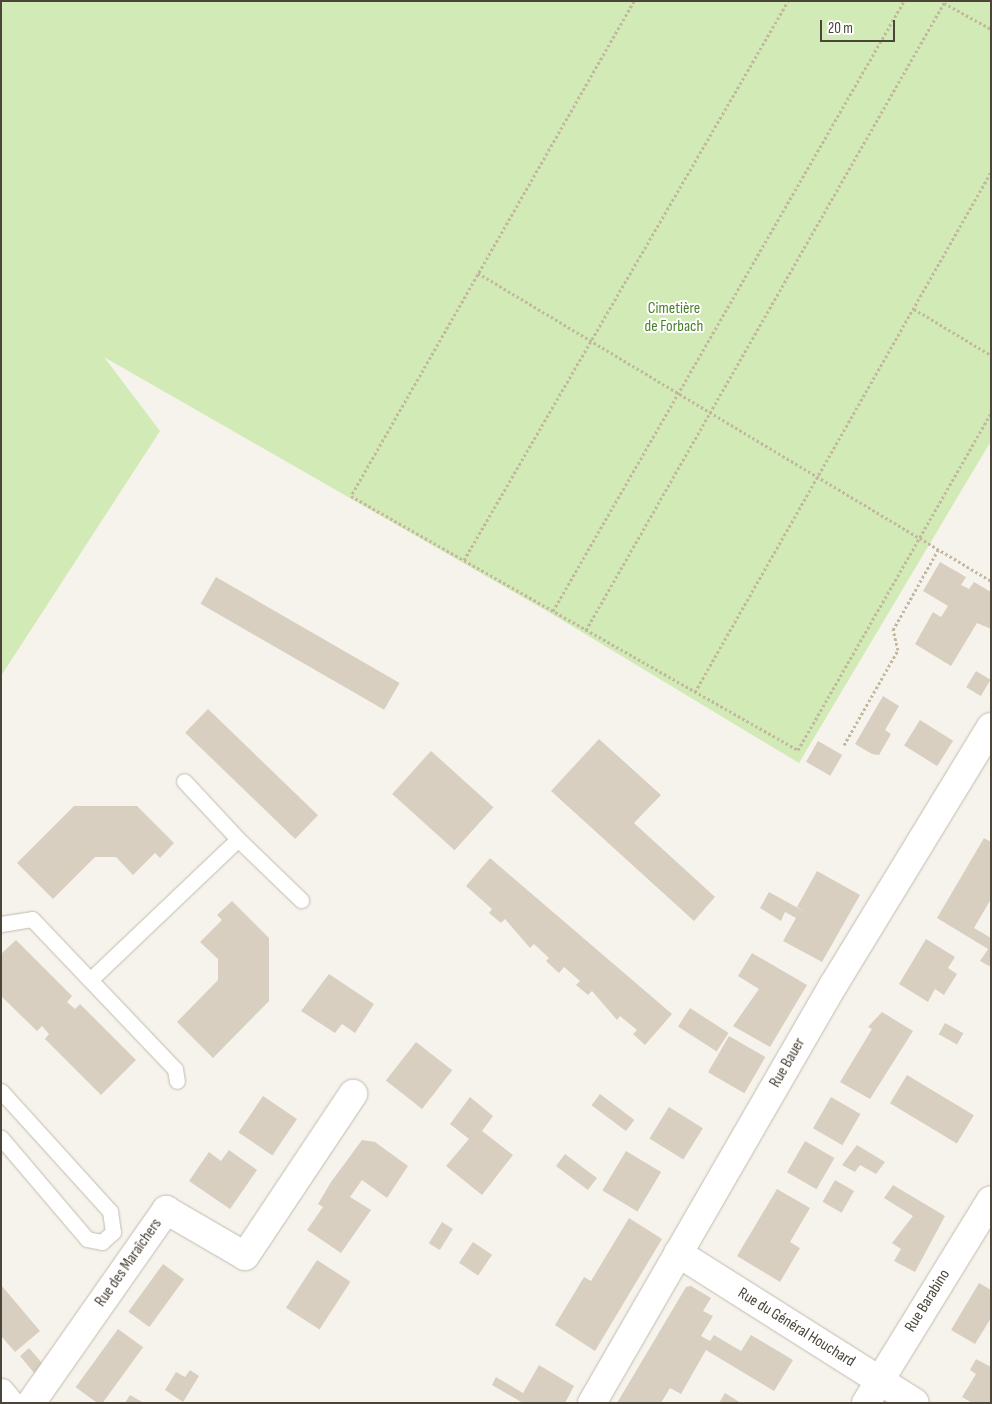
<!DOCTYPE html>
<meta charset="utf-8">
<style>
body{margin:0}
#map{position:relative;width:992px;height:1404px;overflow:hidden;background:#f6f3ec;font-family:"Sofia Sans Condensed",sans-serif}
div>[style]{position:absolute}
.green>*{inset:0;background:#d2eab5}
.building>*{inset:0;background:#d8cfc1;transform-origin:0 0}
.path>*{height:3px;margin-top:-1.5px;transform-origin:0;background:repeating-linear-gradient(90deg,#c4b79f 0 2.5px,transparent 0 5px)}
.roads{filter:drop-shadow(0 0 1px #c2bbae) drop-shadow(0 0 1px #c2bbae)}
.lane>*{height:15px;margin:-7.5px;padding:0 7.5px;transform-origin:7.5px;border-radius:7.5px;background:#fff}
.street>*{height:28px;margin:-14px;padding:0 14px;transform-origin:14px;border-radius:14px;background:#fff}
span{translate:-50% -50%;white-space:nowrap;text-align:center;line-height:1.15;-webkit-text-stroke:4px #fff;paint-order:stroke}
.park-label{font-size:16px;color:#4a7f2a}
.street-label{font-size:16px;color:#4b4439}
.frame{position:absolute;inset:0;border:2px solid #4b4439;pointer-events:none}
.scale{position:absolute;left:820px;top:20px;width:75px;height:22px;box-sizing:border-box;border:2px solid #4b4439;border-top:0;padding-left:6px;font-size:15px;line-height:18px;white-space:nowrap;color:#4b4439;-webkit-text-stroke:4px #fff;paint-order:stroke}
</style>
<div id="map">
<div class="green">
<i style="clip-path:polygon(1px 1px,991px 1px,991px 441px,799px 763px,547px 611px,104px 357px,160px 431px,1px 676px)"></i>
</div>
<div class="building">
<i style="clip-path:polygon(940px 562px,966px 577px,961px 585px,969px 589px,974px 582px,991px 592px,991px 629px,977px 623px,951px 666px,915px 644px,933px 612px,941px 617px,948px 606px,923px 591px)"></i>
<i style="left:216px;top:577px;width:212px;height:31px;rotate:30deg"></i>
<i style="left:976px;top:671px;width:17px;height:19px;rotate:31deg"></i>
<i style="clip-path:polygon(883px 696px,899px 706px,885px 730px,891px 734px,879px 755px,872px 754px,855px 744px)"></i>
<i style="left:208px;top:709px;width:153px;height:33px;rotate:44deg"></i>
<i style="left:920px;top:720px;width:39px;height:30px;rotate:32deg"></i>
<i style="clip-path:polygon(599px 739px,661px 795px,634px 823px,715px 897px,694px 921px,551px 791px)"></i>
<i style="left:818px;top:741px;width:28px;height:24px;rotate:30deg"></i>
<i style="left:431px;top:751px;width:84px;height:58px;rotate:42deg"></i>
<i style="clip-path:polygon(74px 806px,137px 806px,174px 843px,160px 858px,155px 853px,133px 875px,116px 857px,95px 857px,53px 899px,17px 863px)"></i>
<i style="clip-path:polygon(984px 838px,991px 842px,991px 899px,974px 928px,991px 938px,991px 967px,980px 961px,988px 949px,937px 918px)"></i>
<i style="clip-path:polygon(490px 858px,672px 1014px,645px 1045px,633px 1034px,637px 1030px,620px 1016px,617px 1020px,592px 991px,588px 995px,576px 985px,580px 981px,564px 967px,559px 973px,546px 961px,549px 958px,534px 944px,530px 948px,505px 919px,501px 923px,489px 913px,492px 909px,466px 886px)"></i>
<i style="clip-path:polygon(817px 871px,860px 895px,822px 962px,783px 941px,796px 918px,785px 912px,781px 921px,760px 908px,769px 892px,807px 913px,797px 907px)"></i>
<i style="clip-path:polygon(232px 901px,269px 938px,269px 1001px,213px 1058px,177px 1022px,218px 980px,218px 959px,200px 942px,222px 920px,217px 915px)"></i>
<i style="clip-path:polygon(926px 939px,955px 957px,948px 968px,957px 974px,944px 995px,935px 989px,928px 1002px,899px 984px)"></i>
<i style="clip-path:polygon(16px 940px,72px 996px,67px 1002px,75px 1009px,80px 1004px,136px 1060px,101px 1095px,45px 1039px,49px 1034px,42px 1026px,37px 1031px,1px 996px,1px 954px)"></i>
<i style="clip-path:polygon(752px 953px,807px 985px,770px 1047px,733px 1026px,759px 989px,738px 976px)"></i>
<i style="clip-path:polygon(329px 974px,374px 1004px,355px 1033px,342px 1024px,335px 1033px,301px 1011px)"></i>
<i style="left:690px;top:1008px;width:46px;height:22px;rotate:33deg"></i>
<i style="clip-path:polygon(882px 1012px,913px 1031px,870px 1099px,840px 1082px,872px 1029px,868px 1027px)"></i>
<i style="left:945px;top:1023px;width:21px;height:13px;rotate:29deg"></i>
<i style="left:729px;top:1036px;width:42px;height:42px;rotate:30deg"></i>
<i style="left:416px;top:1042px;width:46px;height:49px;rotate:38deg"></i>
<i style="left:907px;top:1075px;width:78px;height:33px;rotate:31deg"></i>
<i style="left:600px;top:1094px;width:43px;height:14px;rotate:37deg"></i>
<i style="left:263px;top:1096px;width:41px;height:44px;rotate:34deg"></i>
<i style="clip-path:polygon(470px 1097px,493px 1116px,482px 1131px,513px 1155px,482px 1195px,446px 1166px,469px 1139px,450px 1124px)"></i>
<i style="left:831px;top:1097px;width:34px;height:36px;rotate:30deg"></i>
<i style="left:669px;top:1107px;width:40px;height:37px;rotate:32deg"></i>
<i style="clip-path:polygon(362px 1140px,375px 1142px,408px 1166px,387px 1198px,362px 1180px,350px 1197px,371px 1210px,341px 1253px,307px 1230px,323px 1207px,318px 1204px,331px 1182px)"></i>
<i style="left:805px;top:1141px;width:34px;height:36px;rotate:30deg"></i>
<i style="clip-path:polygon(857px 1145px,885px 1162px,876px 1174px,860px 1165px,855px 1172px,842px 1165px)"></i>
<i style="clip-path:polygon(229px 1150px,257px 1170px,230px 1209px,189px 1181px,209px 1152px,221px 1161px)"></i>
<i style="left:626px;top:1151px;width:41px;height:46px;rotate:31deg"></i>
<i style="left:565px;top:1154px;width:40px;height:15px;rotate:37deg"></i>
<i style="left:835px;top:1180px;width:22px;height:25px;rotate:30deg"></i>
<i style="clip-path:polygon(893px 1185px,945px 1216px,915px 1272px,894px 1261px,901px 1249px,892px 1243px,913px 1216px,884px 1198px)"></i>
<i style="clip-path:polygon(777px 1189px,810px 1208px,790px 1242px,800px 1248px,780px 1282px,737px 1256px)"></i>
<i style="clip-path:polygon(629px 1218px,662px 1239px,595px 1351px,555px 1325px,584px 1277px,591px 1281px)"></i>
<i style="left:442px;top:1222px;width:13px;height:25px;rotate:32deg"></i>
<i style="left:473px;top:1242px;width:23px;height:25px;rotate:34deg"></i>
<i style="left:317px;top:1260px;width:40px;height:57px;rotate:33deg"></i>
<i style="left:163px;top:1264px;width:26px;height:59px;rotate:36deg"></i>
<i style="clip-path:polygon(979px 1283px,991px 1290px,991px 1318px,975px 1344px,951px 1330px)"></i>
<i style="clip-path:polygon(1px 1285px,40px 1331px,15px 1352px,1px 1336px)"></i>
<i style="clip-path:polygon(691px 1286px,711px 1298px,703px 1311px,713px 1316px,701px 1336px,710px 1341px,714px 1335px,741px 1351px,751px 1335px,793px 1360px,774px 1391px,706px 1350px,681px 1394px,670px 1388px,661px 1403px,617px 1403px,686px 1287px)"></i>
<i style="left:118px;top:1329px;width:31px;height:72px;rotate:36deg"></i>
<i style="clip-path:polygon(29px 1348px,42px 1363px,35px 1374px,20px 1356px)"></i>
<i style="clip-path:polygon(976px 1359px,991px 1367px,991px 1403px,972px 1403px,962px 1397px,976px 1374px,970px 1370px)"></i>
<i style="clip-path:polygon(539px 1365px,574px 1386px,565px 1403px,523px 1403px,492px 1385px,496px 1377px,523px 1393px)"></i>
<i style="clip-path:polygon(190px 1370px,199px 1376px,183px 1402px,165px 1390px,176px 1372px,185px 1377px)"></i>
<i style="clip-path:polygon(725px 1393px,741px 1403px,719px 1403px)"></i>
<i style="clip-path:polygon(130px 1395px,144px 1403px,125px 1403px)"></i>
</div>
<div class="path">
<i style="left:634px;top:1px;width:570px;rotate:119.76deg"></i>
<i style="left:351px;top:496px;width:514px;rotate:29.61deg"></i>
<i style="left:798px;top:750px;width:388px;rotate:-60.2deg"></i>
<i style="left:944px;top:3px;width:54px;rotate:29deg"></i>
<i style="left:478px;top:273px;width:598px;rotate:30.98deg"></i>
<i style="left:914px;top:309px;width:90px;rotate:30.9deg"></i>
<i style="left:464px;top:560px;width:646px;rotate:-59.9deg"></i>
<i style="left:553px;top:611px;width:704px;rotate:-60.08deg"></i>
<i style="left:586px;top:630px;width:724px;rotate:-60.28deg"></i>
<i style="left:695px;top:692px;width:598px;rotate:-60.35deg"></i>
<i style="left:844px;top:745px;width:109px;rotate:-60.4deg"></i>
<i style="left:898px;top:650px;width:21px;rotate:-104deg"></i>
<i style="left:893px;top:630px;width:92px;rotate:-60.6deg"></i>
</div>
<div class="roads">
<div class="lane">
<i style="left:238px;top:839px;width:88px;rotate:44.1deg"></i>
<i style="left:1px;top:924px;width:31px;rotate:-9deg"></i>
<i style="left:32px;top:919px;width:207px;rotate:46.4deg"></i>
<i style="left:175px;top:1069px;width:12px;rotate:81deg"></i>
<i style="left:90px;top:980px;width:204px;rotate:-43.6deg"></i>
<i style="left:238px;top:839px;width:79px;rotate:-133deg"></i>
<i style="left:1px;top:1091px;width:162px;rotate:47.8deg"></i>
<i style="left:110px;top:1211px;width:21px;rotate:82deg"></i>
<i style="left:113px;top:1232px;width:15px;rotate:138deg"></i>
<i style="left:102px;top:1242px;width:15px;rotate:-169deg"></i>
<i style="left:87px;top:1239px;width:133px;rotate:-130.4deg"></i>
</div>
<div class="street">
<i style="left:678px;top:1253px;width:280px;rotate:32.3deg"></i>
<i style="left:1px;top:1393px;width:13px;rotate:51deg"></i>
<i style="left:31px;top:1403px;width:236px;rotate:-55deg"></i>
<i style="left:166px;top:1210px;width:91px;rotate:30.2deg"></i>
<i style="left:245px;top:1256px;width:195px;rotate:-56.3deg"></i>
<i style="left:592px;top:1403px;width:484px;rotate:-60deg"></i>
<i style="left:834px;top:984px;width:301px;rotate:-58.6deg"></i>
<i style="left:866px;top:1403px;width:238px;rotate:-58.4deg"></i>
</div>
</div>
<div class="park-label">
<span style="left:674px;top:318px">Cimetière<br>de Forbach</span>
</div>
<div class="street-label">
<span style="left:788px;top:1063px;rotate:-60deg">Rue Bauer</span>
<span style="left:129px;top:1263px;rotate:-55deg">Rue des Maraîchers</span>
<span style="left:928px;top:1301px;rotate:-58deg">Rue Barabino</span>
<span style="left:796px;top:1328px;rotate:32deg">Rue du Général Houchard</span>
</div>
<div class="frame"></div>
<div class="scale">20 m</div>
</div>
